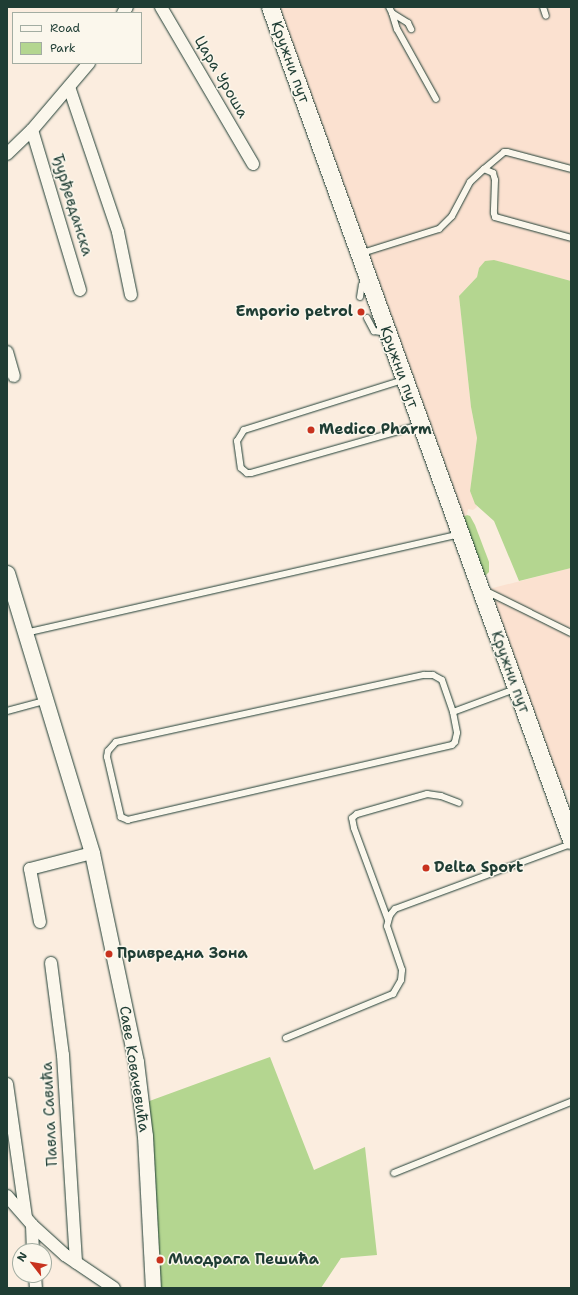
<!DOCTYPE html>
<meta charset="utf-8">
<style>
body{margin:0}
#map{position:relative;width:578px;height:1295px;overflow:hidden;background:#fbeddf;font-family:"Shantell Sans",sans-serif}
div>[style]{position:absolute}
.built>*{inset:0;background:#fbe1d0}
.green>*{inset:0;background:#b4d690}
.roads{filter:drop-shadow(0 0 1px #1f3d34) drop-shadow(0 0 1px #1f3d34)}
.service>*{height:6px;margin:-3px;padding:0 3px;transform-origin:3px;border-radius:3px;background:#fbf7ec}
.minor>*{height:12px;margin:-6px;padding:0 6px;transform-origin:6px;border-radius:6px;background:#fbf7ec}
.tertiary>*{height:15px;margin:-7.5px;padding:0 7.5px;transform-origin:7.5px;border-radius:7.5px;background:#fbf7ec}
.secondary>*{height:17px;margin:-8.5px;padding:0 8.5px;transform-origin:8.5px;border-radius:8.5px;background:#fbf7ec}
.dots>*{width:11px;height:11px;translate:-50% -50%;box-sizing:border-box;border:2px solid #fbf7ec;border-radius:50%}
span{translate:-50% -50%;white-space:nowrap;text-align:center;line-height:1.15;-webkit-text-stroke:3px #fbf7ec;paint-order:stroke}
.street-label{font-size:15px;color:#1f3d34}
.poi-label{font-size:15px;color:#1f3d34;font-weight:700}
.right{translate:-100% -50%;text-align:right}
.left{translate:0 -50%;text-align:left}
.frame{position:absolute;inset:0;border:8px solid #1f3d34;pointer-events:none}
.legend{position:absolute;left:12px;top:12px;width:130px;height:52px;box-sizing:border-box;background:#fbf7ec;border:1px solid #a3ada2;margin:0;padding:5px 7px;list-style:none;font-size:12px;color:#1f3d34}
.legend li{display:flex;align-items:center;gap:8px;height:20px}
.legend b{width:20px;border:1px solid #a3ada2}
.north{position:absolute;left:12px;top:1243px;width:40px;height:40px;box-sizing:border-box;background:#fbf7ec;border:1px solid #a3ada2;border-radius:50%;rotate:301deg;font-size:11px;font-weight:700;line-height:16px;text-align:center;color:#1f3d34}
.north::after{content:'';display:block;margin:auto;width:14px;height:18px;background:#c8321e;clip-path:polygon(50% 0,100% 100%,50% 72%,0 100%)}
</style>
<div id="map">
<div class="built">
<i style="clip-path:polygon(278px 7px,571px 7px,571px 281px,493px 260px,479px 268px,477px 277px,459px 296px,471px 407px,477px 438px,470px 491px,477px 507px,473px 510px,468px 509px,467px 515px,463px 517px)"></i>
<i style="clip-path:polygon(571px 568px,571px 790px,561px 790px,489px 589px)"></i>
</div>
<div class="green">
<i style="clip-path:polygon(494px 260px,571px 281px,571px 568px,519px 581px,494px 521px,475px 504px,470px 491px,477px 438px,471px 407px,459px 296px,477px 277px,479px 268px,485px 261px)"></i>
<i style="clip-path:polygon(467px 515px,470px 516px,475px 525px,489px 562px,489px 572px,484px 577px,463px 517px)"></i>
<i style="clip-path:polygon(270px 1057px,314px 1170px,365px 1147px,377px 1255px,341px 1258px,321px 1288px,158px 1288px,144px 1103px)"></i>
</div>
<div class="roads">
<div class="service">
<i style="left:389px;top:7px;width:7px;rotate:63deg"></i>
<i style="left:392px;top:13px;width:19px;rotate:32deg"></i>
<i style="left:408px;top:23px;width:7px;rotate:63deg"></i>
<i style="left:543px;top:7px;width:9px;rotate:72deg"></i>
<i style="left:392px;top:13px;width:17px;rotate:73deg"></i>
<i style="left:397px;top:29px;width:80px;rotate:60.9deg"></i>
<i style="left:484px;top:169px;width:26px;rotate:-40deg"></i>
<i style="left:504px;top:152px;width:3px"></i>
<i style="left:507px;top:152px;width:66px;rotate:14.9deg"></i>
<i style="left:359px;top:254px;width:84px;rotate:-17.4deg"></i>
<i style="left:439px;top:229px;width:18px;rotate:-45deg"></i>
<i style="left:452px;top:216px;width:38px;rotate:-62deg"></i>
<i style="left:470px;top:182px;width:19px;rotate:-43deg"></i>
<i style="left:484px;top:169px;width:10px;rotate:24deg"></i>
<i style="left:493px;top:173px;width:7px;rotate:74deg"></i>
<i style="left:495px;top:180px;width:33px;rotate:92deg"></i>
<i style="left:494px;top:213px;width:4px;rotate:76deg"></i>
<i style="left:495px;top:217px;width:79px;rotate:15.4deg"></i>
<i style="left:360px;top:297px;width:12px;rotate:-81deg"></i>
<i style="left:362px;top:285px;width:6px;rotate:-51deg"></i>
<i style="left:367px;top:318px;width:15px;rotate:62deg"></i>
<i style="left:374px;top:331px;width:12px;rotate:9deg"></i>
<i style="left:403px;top:380px;width:167px;rotate:162.5deg"></i>
<i style="left:244px;top:430px;width:13px;rotate:122deg"></i>
<i style="left:237px;top:441px;width:27px;rotate:82deg"></i>
<i style="left:241px;top:468px;width:8px;rotate:40deg"></i>
<i style="left:247px;top:473px;width:4px"></i>
<i style="left:251px;top:473px;width:175px;rotate:-15.9deg"></i>
<i style="left:484px;top:590px;width:97px;rotate:26.3deg"></i>
<i style="left:25px;top:633px;width:446px;rotate:-12.8deg"></i>
<i style="left:424px;top:675px;width:9px"></i>
<i style="left:433px;top:675px;width:10px;rotate:29deg"></i>
<i style="left:442px;top:680px;width:34px;rotate:71deg"></i>
<i style="left:453px;top:712px;width:21px;rotate:79deg"></i>
<i style="left:457px;top:733px;width:9px;rotate:103deg"></i>
<i style="left:455px;top:742px;width:4px;rotate:135deg"></i>
<i style="left:452px;top:745px;width:333px;rotate:167deg"></i>
<i style="left:128px;top:820px;width:8px;rotate:-157deg"></i>
<i style="left:121px;top:817px;width:62px;rotate:-103.1deg"></i>
<i style="left:107px;top:757px;width:6px;rotate:-81deg"></i>
<i style="left:108px;top:751px;width:12px;rotate:-48deg"></i>
<i style="left:116px;top:742px;width:315px;rotate:-12.3deg"></i>
<i style="left:7px;top:711px;width:39px;rotate:-15deg"></i>
<i style="left:453px;top:712px;width:66px;rotate:-20.4deg"></i>
<i style="left:388px;top:920px;width:98px;rotate:-110.3deg"></i>
<i style="left:354px;top:828px;width:10px;rotate:-101deg"></i>
<i style="left:352px;top:818px;width:6px;rotate:-39deg"></i>
<i style="left:357px;top:814px;width:73px;rotate:-15.9deg"></i>
<i style="left:427px;top:794px;width:14px;rotate:8deg"></i>
<i style="left:441px;top:796px;width:19px;rotate:21deg"></i>
<i style="left:286px;top:1038px;width:116px;rotate:-22.4deg"></i>
<i style="left:393px;top:994px;width:16px;rotate:-60deg"></i>
<i style="left:401px;top:980px;width:10px;rotate:-84deg"></i>
<i style="left:402px;top:970px;width:46px;rotate:-108.8deg"></i>
<i style="left:387px;top:926px;width:11px;rotate:-75deg"></i>
<i style="left:390px;top:915px;width:8px;rotate:-50deg"></i>
<i style="left:395px;top:909px;width:188px;rotate:-20.3deg"></i>
<i style="left:394px;top:1173px;width:191px;rotate:-21.9deg"></i>
</div>
<div class="minor">
<i style="left:161px;top:7px;width:182px;rotate:59.6deg"></i>
<i style="left:123px;top:13px;width:7px;rotate:-56deg"></i>
<i style="left:69px;top:87px;width:153px;rotate:71.3deg"></i>
<i style="left:118px;top:232px;width:64px;rotate:78.3deg"></i>
<i style="left:32px;top:130px;width:167px;rotate:73.3deg"></i>
<i style="left:7px;top:154px;width:35px;rotate:-44deg"></i>
<i style="left:32px;top:130px;width:88px;rotate:-49.6deg"></i>
<i style="left:7px;top:352px;width:25px;rotate:74deg"></i>
<i style="left:40px;top:922px;width:54px;rotate:-100.7deg"></i>
<i style="left:30px;top:869px;width:64px;rotate:-14.5deg"></i>
<i style="left:51px;top:963px;width:93px;rotate:82.6deg"></i>
<i style="left:63px;top:1055px;width:208px;rotate:86.4deg"></i>
<i style="left:7px;top:1084px;width:134px;rotate:81.9deg"></i>
<i style="left:7px;top:1196px;width:38px;rotate:49deg"></i>
<i style="left:32px;top:1225px;width:45px;rotate:42.3deg"></i>
<i style="left:65px;top:1255px;width:59px;rotate:34deg"></i>
<i style="left:32px;top:1225px;width:26px;rotate:88deg"></i>
<i style="left:35px;top:1275px;width:13px;rotate:86deg"></i>
</div>
<div class="tertiary">
<i style="left:7px;top:573px;width:293px;rotate:73.1deg"></i>
<i style="left:92px;top:853px;width:214px;rotate:78.1deg"></i>
<i style="left:136px;top:1062px;width:75px;rotate:83.1deg"></i>
<i style="left:145px;top:1136px;width:152px;rotate:87deg"></i>
</div>
<div class="secondary">
<i style="left:270px;top:7px;width:886px;rotate:70.13deg"></i>
</div>
</div>
<div class="dots">
<i style="left:361px;top:312px;background:#c8321e"></i>
<i style="left:311px;top:430px;background:#c8321e"></i>
<i style="left:426px;top:868px;background:#c8321e"></i>
<i style="left:109px;top:954px;background:#c8321e"></i>
<i style="left:160px;top:1260px;background:#c8321e"></i>
</div>
<div class="street-label">
<span style="left:290px;top:62px;rotate:70deg">Кружни пут</span>
<span style="left:221px;top:77px;rotate:60deg">Цара Уроша</span>
<span style="left:72px;top:205px;rotate:73deg">Ђурђевданска</span>
<span style="left:399px;top:367px;rotate:70deg">Кружни пут</span>
<span style="left:510px;top:672px;rotate:70deg">Кружни пут</span>
<span style="left:134px;top:1069px;rotate:81deg">Саве Ковачевића</span>
<span style="left:50px;top:1114px;rotate:-93deg">Павла Савића</span>
</div>
<div class="poi-label">
<span class="right" style="left:353px;top:312px">Emporio petrol</span>
<span class="left" style="left:319px;top:430px">Medico Pharm</span>
<span class="left" style="left:434px;top:868px">Delta Sport</span>
<span class="left" style="left:117px;top:954px">Привредна Зона</span>
<span class="left" style="left:168px;top:1260px">Миодрага Пешића</span>
</div>
<div class="frame"></div>
<ul class="legend">
<li><b style="height:5px;background:#fbf7ec"></b>Road</li>
<li><b style="height:11px;background:#b4d690"></b>Park</li>
</ul>
<div class="north">N</div>
</div>
